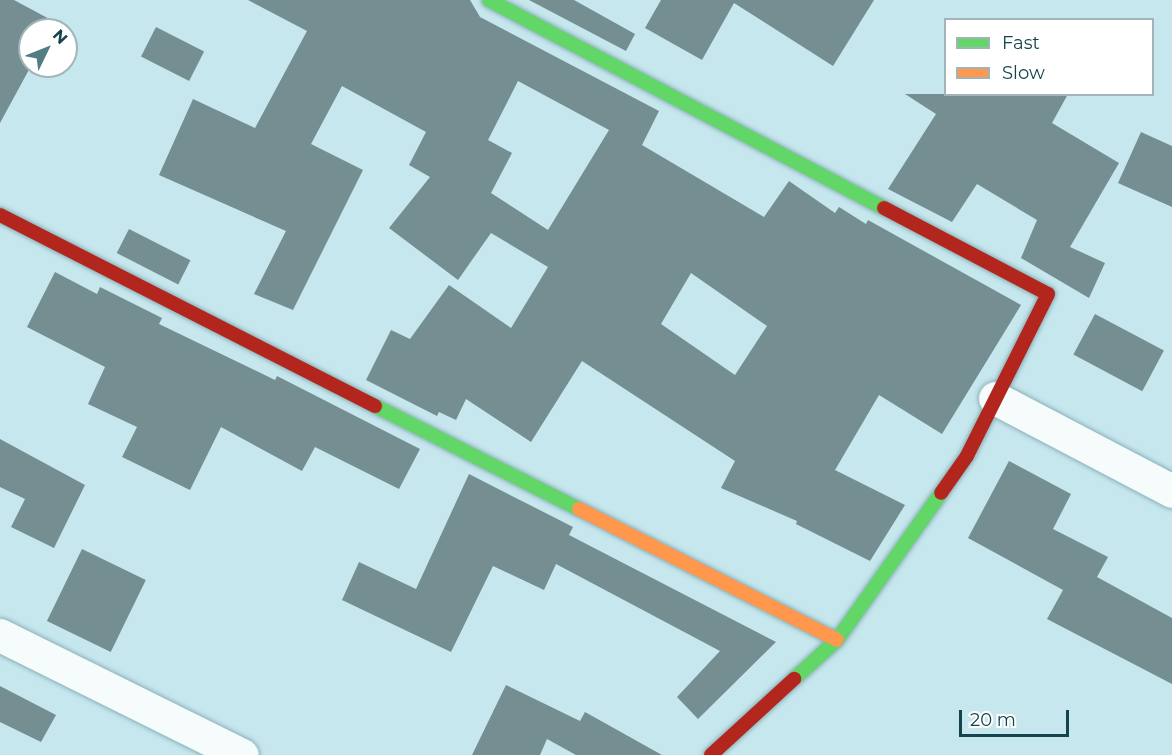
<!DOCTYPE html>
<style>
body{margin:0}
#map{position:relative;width:1172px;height:755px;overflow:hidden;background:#c6e7ee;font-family:Montserrat,sans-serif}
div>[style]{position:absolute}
.building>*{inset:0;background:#748e92;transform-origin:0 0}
.roads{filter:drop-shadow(0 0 2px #8bb1b8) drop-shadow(0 0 2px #8bb1b8)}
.street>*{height:33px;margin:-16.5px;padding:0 16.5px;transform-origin:16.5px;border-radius:16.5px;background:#f6fbfc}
.fast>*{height:14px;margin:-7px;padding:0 7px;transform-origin:7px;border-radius:7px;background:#63d668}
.slow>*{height:14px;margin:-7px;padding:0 7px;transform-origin:7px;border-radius:7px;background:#ff974d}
.jam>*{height:14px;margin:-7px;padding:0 7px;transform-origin:7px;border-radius:7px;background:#b3261e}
span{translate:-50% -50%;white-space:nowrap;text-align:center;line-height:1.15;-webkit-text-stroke:6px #fff;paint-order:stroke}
.legend{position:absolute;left:944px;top:18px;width:210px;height:78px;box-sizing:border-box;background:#fff;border:2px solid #a1b4b8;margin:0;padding:8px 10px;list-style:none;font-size:18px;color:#14444d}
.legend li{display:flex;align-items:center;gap:12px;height:30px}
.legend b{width:30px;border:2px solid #a1b4b8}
.north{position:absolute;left:18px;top:18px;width:60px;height:60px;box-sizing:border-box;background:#fff;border:2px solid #a1b4b8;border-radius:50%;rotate:47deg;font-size:16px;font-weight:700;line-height:24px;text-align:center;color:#14444d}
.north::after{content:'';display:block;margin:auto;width:21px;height:27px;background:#527d85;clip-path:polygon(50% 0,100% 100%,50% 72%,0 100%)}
.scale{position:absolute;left:959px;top:710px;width:110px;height:27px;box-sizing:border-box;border:3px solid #14444d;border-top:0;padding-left:8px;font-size:18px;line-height:21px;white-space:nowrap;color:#14444d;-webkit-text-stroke:4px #fff;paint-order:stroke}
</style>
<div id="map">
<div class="building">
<i style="clip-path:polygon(0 0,14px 0,55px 22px,50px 30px,30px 30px,31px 66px,0 123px)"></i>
<i style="clip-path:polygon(evenodd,248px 0,470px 0,480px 17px,659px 111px,642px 145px,764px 217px,789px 181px,835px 213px,839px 207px,866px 224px,868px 220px,1021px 305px,942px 434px,879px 395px,835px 470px,905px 505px,870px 561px,796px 524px,797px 521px,721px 488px,735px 461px,582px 361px,531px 442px,466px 399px,456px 420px,439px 412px,437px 416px,366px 380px,391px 330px,410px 339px,449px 285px,511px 328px,548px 267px,491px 233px,458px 280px,389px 228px,430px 177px,409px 165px,426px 132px,342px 86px,311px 144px,363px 170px,293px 310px,254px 294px,286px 231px,159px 175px,193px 99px,255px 128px,307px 31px,248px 0,518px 81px,609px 130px,548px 230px,491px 193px,512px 153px,488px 140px,518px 81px,248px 0,691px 273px,767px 326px,735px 375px,661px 324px,691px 273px)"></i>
<i style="clip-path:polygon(529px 0,574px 0,635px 34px,626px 51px)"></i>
<i style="clip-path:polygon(661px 0,874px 0,833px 66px,734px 3px,702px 60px,645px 28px)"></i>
<i style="left:156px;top:27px;width:54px;height:33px;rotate:27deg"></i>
<i style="clip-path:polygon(905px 94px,1068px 94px,1052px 123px,1119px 163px,1070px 247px,1105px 263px,1089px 298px,1021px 258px,1037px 220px,977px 184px,952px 222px,888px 189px,936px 114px)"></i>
<i style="clip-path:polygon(1141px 132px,1172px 146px,1172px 207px,1118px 183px)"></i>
<i style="left:129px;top:229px;width:69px;height:27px;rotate:27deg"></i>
<i style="clip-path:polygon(55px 272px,97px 294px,100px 287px,162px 318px,159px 324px,275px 380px,277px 376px,420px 449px,399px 489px,315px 447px,302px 471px,221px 427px,190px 490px,122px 457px,137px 427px,88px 404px,105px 367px,27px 327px)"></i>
<i style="left:1095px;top:314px;width:78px;height:46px;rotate:28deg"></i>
<i style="clip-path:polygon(0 439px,85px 485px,54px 548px,11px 527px,25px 499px,0 487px)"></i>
<i style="clip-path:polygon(1009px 461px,1071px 494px,1053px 529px,1108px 557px,1097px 577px,1172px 618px,1172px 684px,1047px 619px,1063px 590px,968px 538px)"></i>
<i style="clip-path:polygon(469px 474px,573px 527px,569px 535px,776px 642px,698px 719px,677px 697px,720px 651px,556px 564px,544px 590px,493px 566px,451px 652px,342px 600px,359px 562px,416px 589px)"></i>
<i style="left:82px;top:549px;width:71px;height:80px;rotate:26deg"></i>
<i style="clip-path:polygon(506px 685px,580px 721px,585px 712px,662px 755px,576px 755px,547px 739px,540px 755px,472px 755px)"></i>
<i style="clip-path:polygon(0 686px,56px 715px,41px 742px,0 722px)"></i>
</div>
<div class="roads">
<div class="street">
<i style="left:995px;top:398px;width:200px;rotate:27.7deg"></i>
<i style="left:0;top:635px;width:270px;rotate:26.4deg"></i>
</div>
<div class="fast">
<i style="left:489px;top:0;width:446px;rotate:27.8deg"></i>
<i style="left:375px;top:406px;width:229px;rotate:26.8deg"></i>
<i style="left:794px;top:679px;width:58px;rotate:-42.2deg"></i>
<i style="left:837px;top:640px;width:180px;rotate:-54.7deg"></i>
</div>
<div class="slow">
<i style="left:579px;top:509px;width:289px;rotate:26.9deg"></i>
</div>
<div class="jam">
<i style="left:884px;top:208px;width:185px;rotate:27.7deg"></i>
<i style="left:1048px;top:294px;width:181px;rotate:116.6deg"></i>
<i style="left:967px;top:456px;width:45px;rotate:125.1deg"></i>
<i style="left:0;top:215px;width:421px;rotate:27deg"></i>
<i style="left:711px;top:755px;width:113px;rotate:-42.5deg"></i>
</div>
</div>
<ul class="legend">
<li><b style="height:8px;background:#63d668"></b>Fast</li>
<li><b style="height:8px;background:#ff974d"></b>Slow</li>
</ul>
<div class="north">N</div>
<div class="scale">20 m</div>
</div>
